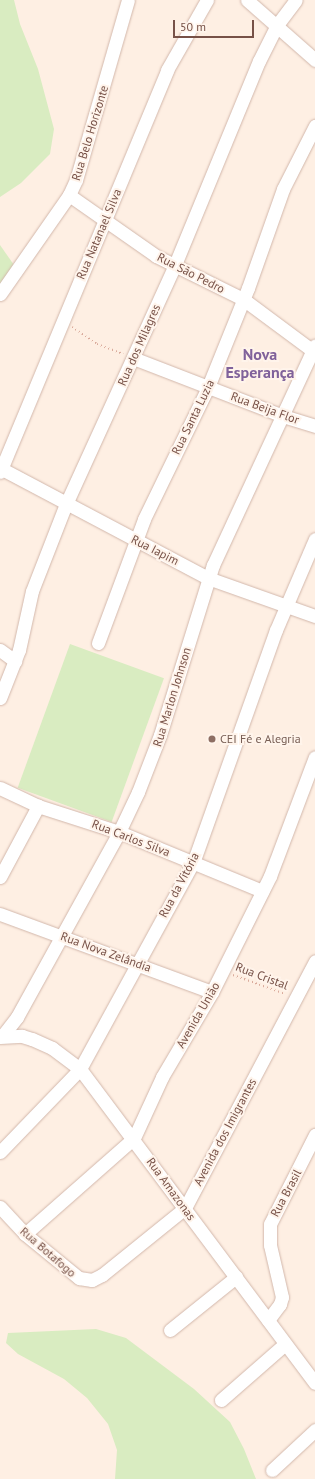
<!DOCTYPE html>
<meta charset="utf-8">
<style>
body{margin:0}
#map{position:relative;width:315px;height:1479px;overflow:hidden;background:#feefe3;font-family:"PT Sans",sans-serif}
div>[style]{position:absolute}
.green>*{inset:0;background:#d9ecc1;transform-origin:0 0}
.path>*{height:2px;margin-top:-1px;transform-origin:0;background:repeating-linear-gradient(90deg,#daab9c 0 1px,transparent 0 4px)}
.roads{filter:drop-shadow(0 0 1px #d2b7ab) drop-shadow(0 0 1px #d2b7ab)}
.minor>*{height:13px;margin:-6.5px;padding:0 6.5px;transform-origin:6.5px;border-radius:6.5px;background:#fff}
.dots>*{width:11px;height:11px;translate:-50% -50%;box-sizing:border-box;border:2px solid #fff4eb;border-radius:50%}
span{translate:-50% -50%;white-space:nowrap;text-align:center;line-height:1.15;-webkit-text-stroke:4px #fff4eb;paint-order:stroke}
.street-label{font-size:12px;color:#775147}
.education-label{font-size:12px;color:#785e54}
.left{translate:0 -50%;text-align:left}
.district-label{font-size:16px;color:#80629b;font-weight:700}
.scale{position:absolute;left:173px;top:20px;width:81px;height:18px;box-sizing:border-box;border:2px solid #775147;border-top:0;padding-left:5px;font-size:12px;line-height:14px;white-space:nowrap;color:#775147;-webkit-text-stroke:3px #fff4eb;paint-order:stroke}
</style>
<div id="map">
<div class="green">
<i style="clip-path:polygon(0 0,14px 0,20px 24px,38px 69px,54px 129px,50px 154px,21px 183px,0 197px)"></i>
<i style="clip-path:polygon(0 245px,14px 265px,0 287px)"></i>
<i style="left:70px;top:644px;width:100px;height:153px;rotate:20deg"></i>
<i style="clip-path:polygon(96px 1329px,126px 1338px,194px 1389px,230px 1422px,244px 1449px,256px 1479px,115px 1479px,117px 1450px,108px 1424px,87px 1398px,64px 1379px,18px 1354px,6px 1343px,8px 1333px)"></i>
</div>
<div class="path">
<i style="left:72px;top:327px;width:30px;rotate:34deg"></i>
<i style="left:97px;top:344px;width:28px;rotate:21deg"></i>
<i style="left:233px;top:975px;width:55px;rotate:20.1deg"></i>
</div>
<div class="roads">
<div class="minor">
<i style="left:247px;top:0;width:91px;rotate:41.4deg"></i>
<i style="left:69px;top:195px;width:106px;rotate:35deg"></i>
<i style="left:156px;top:256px;width:97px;rotate:26.3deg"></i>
<i style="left:243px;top:299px;width:87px;rotate:36.6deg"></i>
<i style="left:0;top:294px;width:121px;rotate:-55.1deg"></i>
<i style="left:69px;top:195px;width:17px;rotate:-65deg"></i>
<i style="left:76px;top:180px;width:187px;rotate:-73.9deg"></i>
<i style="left:133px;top:358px;width:161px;rotate:21.1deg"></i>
<i style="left:283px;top:416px;width:34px;rotate:17deg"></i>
<i style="left:2px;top:469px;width:233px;rotate:27.9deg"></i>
<i style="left:208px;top:578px;width:114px;rotate:19.6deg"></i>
<i style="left:0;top:472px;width:435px;rotate:-67.4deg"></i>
<i style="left:167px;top:70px;width:81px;rotate:-60.3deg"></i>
<i style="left:98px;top:643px;width:132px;rotate:-69.6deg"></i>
<i style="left:144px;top:519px;width:147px;rotate:-64.1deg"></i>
<i style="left:208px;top:387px;width:107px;rotate:-68deg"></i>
<i style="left:248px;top:288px;width:105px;rotate:-70.5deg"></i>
<i style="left:283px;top:189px;width:71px;rotate:-63.1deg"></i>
<i style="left:0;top:650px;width:19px;rotate:36deg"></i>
<i style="left:0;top:698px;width:52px;rotate:-68.4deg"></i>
<i style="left:19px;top:650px;width:60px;rotate:-77.6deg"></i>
<i style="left:32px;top:591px;width:93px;rotate:-68.7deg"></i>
<i style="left:66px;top:504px;width:260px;rotate:-65.5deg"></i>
<i style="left:174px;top:267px;width:223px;rotate:-67.6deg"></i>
<i style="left:259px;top:61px;width:40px;rotate:-63.4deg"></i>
<i style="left:277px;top:25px;width:31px;rotate:-53deg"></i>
<i style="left:0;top:788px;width:42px;rotate:25.3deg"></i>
<i style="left:38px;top:806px;width:85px;rotate:17.8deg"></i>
<i style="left:119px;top:832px;width:155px;rotate:22.4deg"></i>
<i style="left:0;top:877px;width:81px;rotate:-61.8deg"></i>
<i style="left:0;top:914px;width:226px;rotate:20.2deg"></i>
<i style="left:3px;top:1035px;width:23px;rotate:-52deg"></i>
<i style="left:17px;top:1017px;width:211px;rotate:-61.1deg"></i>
<i style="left:119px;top:832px;width:44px;rotate:-64.6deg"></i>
<i style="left:138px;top:792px;width:61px;rotate:-68.9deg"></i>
<i style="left:160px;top:735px;width:178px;rotate:-72.7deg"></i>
<i style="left:213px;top:565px;width:242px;rotate:-65.1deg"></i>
<i style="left:0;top:1037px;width:22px;rotate:-3deg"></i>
<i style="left:22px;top:1036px;width:10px;rotate:17deg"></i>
<i style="left:32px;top:1039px;width:22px;rotate:24deg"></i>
<i style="left:52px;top:1048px;width:35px;rotate:37deg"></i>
<i style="left:80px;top:1069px;width:392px;rotate:53.2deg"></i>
<i style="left:0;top:1152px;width:115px;rotate:-46.1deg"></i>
<i style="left:80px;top:1069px;width:235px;rotate:-61.3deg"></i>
<i style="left:193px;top:863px;width:247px;rotate:-70.4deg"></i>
<i style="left:276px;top:630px;width:99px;rotate:-66.8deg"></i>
<i style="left:0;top:1207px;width:37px;rotate:47deg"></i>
<i style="left:25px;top:1234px;width:70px;rotate:39.2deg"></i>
<i style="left:79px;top:1278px;width:13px;rotate:9deg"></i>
<i style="left:92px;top:1280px;width:11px;rotate:-27deg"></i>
<i style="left:102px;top:1275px;width:107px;rotate:-38.9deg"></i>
<i style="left:185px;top:1208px;width:279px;rotate:-62.2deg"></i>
<i style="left:25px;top:1234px;width:145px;rotate:-41.4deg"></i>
<i style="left:134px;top:1138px;width:67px;rotate:-65.3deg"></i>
<i style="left:162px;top:1077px;width:99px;rotate:-59.5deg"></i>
<i style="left:212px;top:992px;width:130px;rotate:-63.4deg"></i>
<i style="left:270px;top:876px;width:127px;rotate:-69.3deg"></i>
<i style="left:268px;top:1320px;width:20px;rotate:-53deg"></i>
<i style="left:280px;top:1304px;width:7px;rotate:-74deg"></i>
<i style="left:282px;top:1297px;width:53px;rotate:-103deg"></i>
<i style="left:270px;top:1245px;width:21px;rotate:-90deg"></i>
<i style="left:270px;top:1224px;width:100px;rotate:-63.2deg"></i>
<i style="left:170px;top:1330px;width:85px;rotate:-38.8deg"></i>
<i style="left:221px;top:1400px;width:85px;rotate:-41.2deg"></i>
<i style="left:272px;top:1470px;width:59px;rotate:-42.9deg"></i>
</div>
</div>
<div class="dots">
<i style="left:212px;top:739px;background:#8d6e63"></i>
</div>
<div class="street-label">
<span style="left:90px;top:133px;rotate:-73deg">Rua Belo Horizonte</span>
<span style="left:99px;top:234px;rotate:-67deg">Rua Natanael Silva</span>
<span style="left:191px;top:273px;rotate:27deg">Rua São Pedro</span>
<span style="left:139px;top:345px;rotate:-66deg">Rua dos Milagres</span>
<span style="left:265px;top:408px;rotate:20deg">Rua Beija Flor</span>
<span style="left:193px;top:417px;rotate:-64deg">Rua Santa Luzia</span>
<span style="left:155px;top:550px;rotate:27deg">Rua Iapim</span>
<span style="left:172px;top:697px;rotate:-73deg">Rua Marlon Johnson</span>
<span style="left:131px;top:838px;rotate:21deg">Rua Carlos Silva</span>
<span style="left:179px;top:885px;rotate:-62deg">Rua da Vitória</span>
<span style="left:106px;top:952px;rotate:20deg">Rua Nova Zelândia</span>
<span style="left:262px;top:976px;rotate:21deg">Rua Cristal</span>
<span style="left:198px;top:1015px;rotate:-60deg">Avenida União</span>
<span style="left:225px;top:1132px;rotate:-62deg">Avenida dos Imigrantes</span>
<span style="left:171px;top:1189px;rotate:54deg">Rua Amazonas</span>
<span style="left:286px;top:1193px;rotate:-62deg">Rua Brasil</span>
<span style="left:48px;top:1252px;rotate:41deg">Rua Botafogo</span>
</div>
<div class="education-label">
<span class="left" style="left:220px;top:739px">CEI Fé e Alegria</span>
</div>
<div class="district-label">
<span style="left:260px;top:363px">Nova<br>Esperança</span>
</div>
<div class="scale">50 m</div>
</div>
